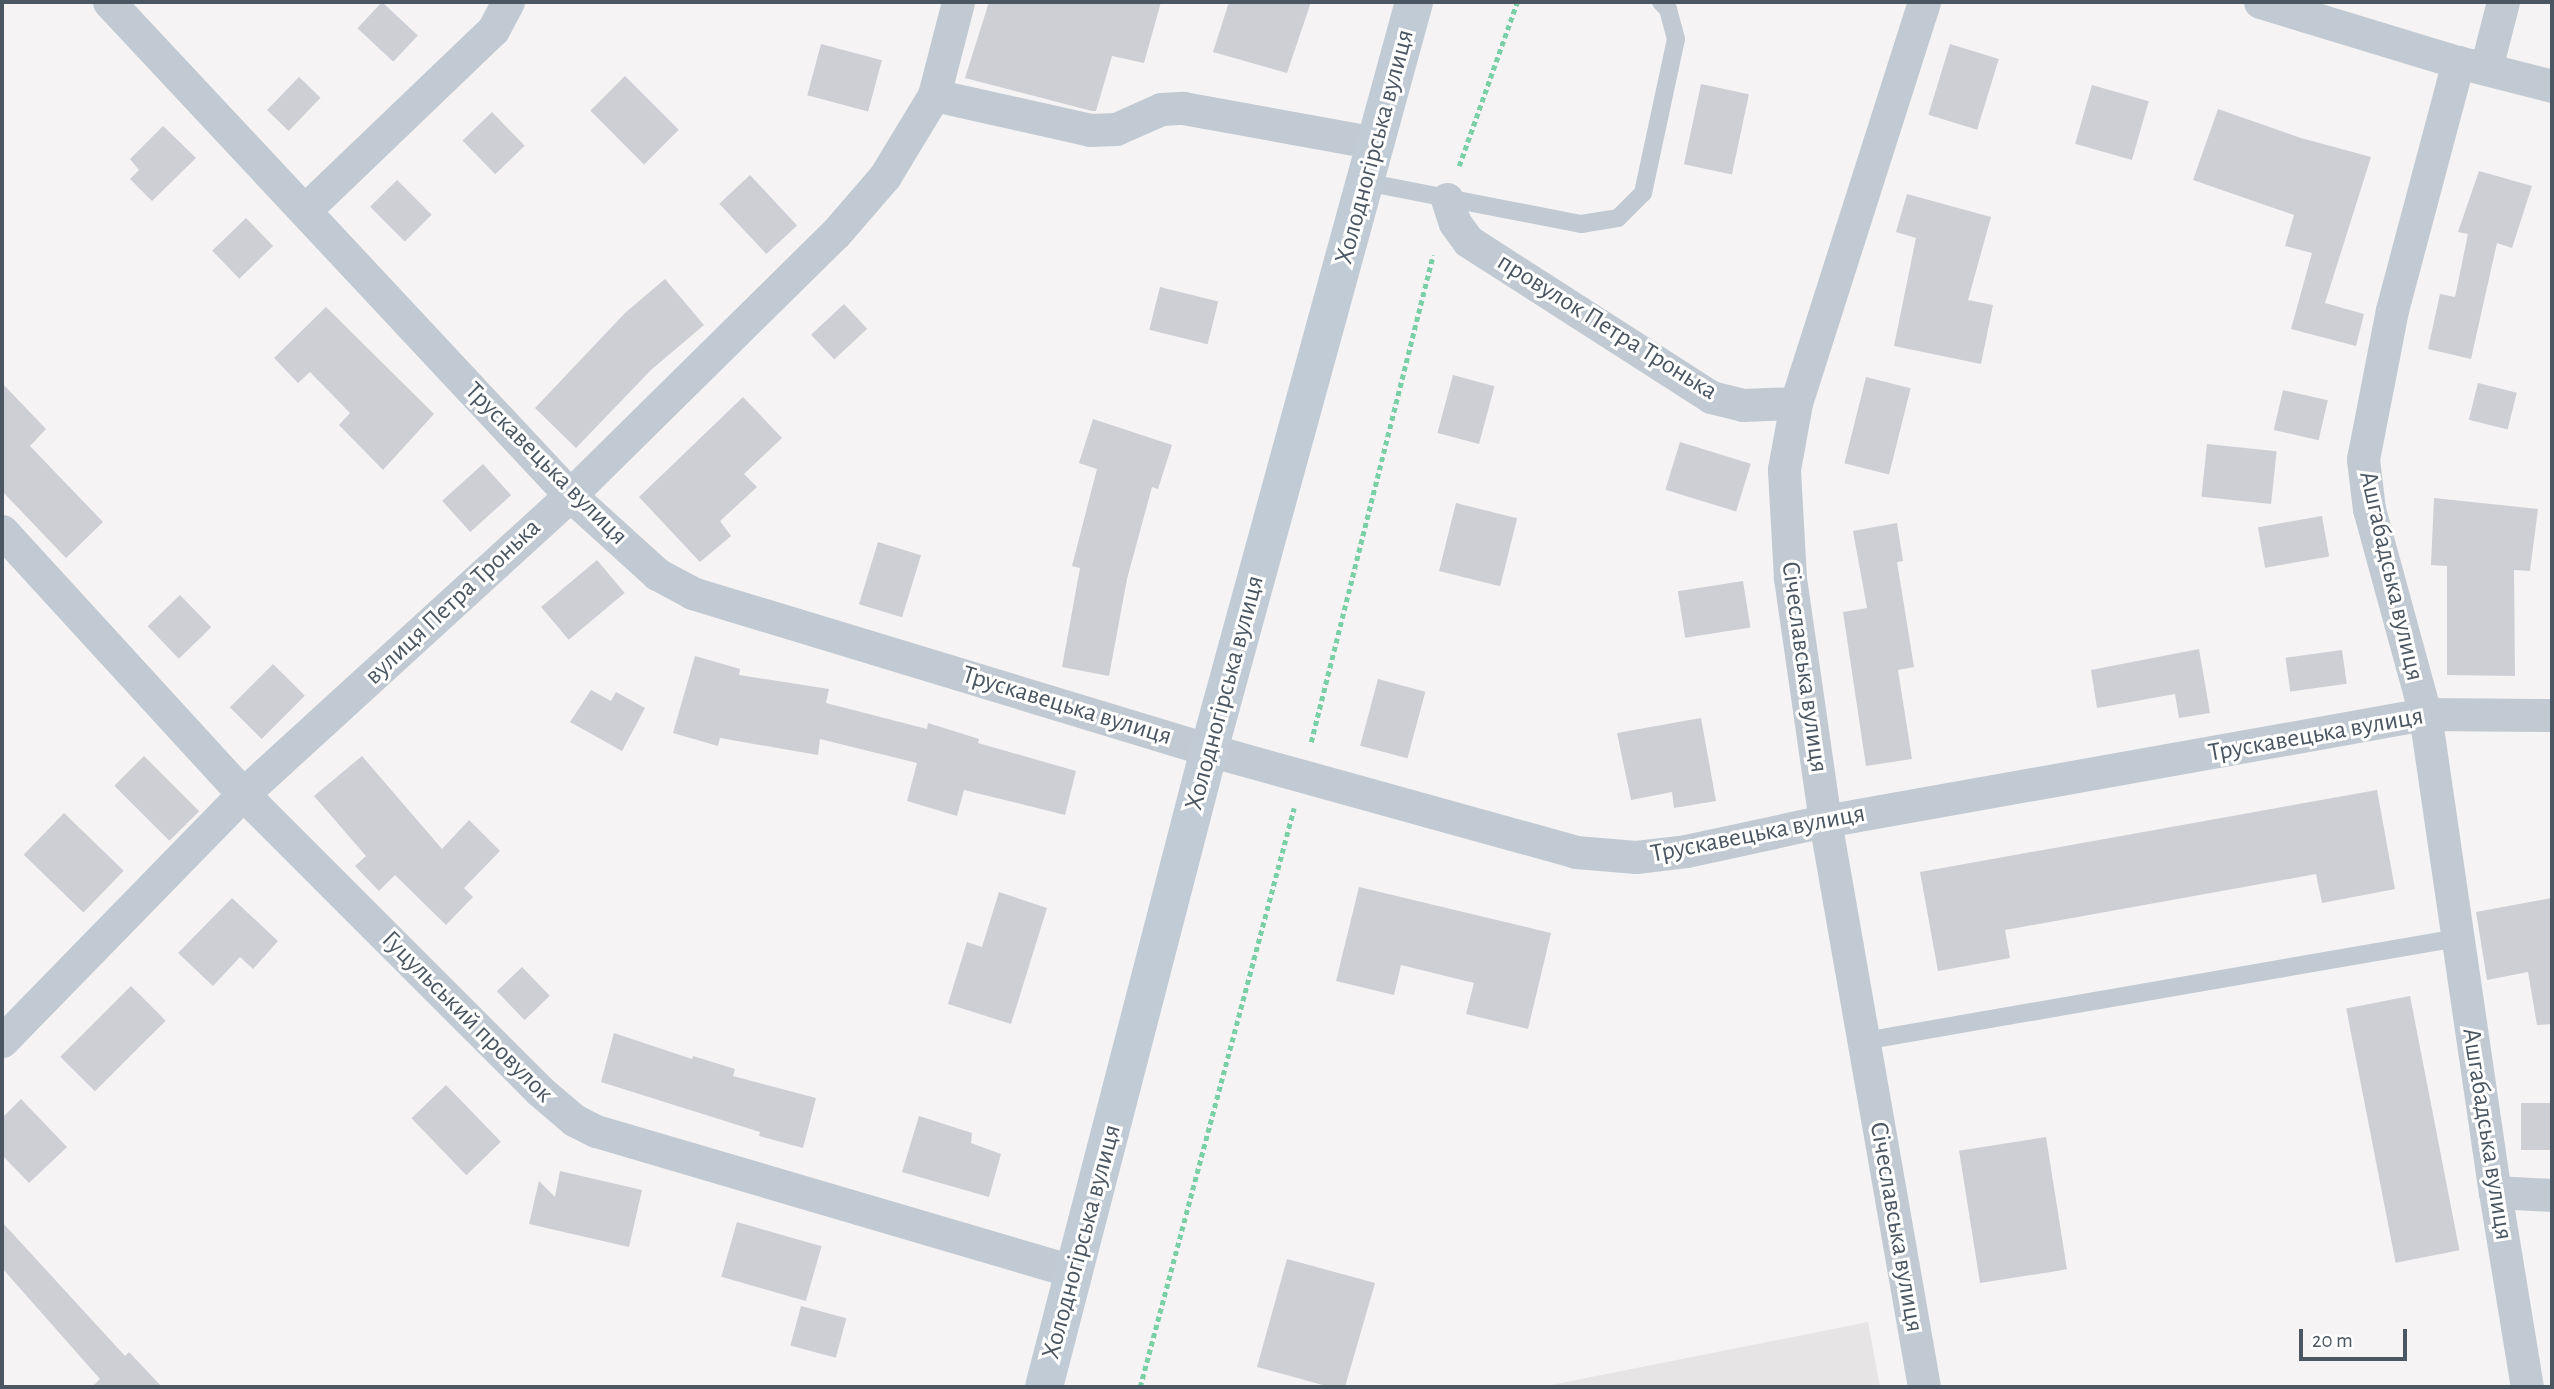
<!DOCTYPE html>
<meta charset="utf-8">
<style>
body{margin:0}
#map{position:relative;width:2554px;height:1389px;overflow:hidden;background:#f5f3f3;font-family:"Alegreya Sans",sans-serif}
div>[style]{position:absolute}
.education>*{inset:0;background:#e6e4e5}
.building>*{inset:0;background:#cdcfd5;transform-origin:0 0}
.path>*{height:4.5px;margin-top:-2.25px;transform-origin:0;background:repeating-linear-gradient(90deg,#7ad0a6 0 5px,transparent 0 8.5px)}
.lane>*{height:18px;margin:-9px;padding:0 9px;transform-origin:9px;border-radius:9px;background:#c1cad2}
.street>*{height:33px;margin:-16.5px;padding:0 16.5px;transform-origin:16.5px;border-radius:16.5px;background:#c1cad2}
.secondary>*{height:38px;margin:-19px;padding:0 19px;transform-origin:19px;border-radius:19px;background:#c1cbd6}
span{translate:-50% -50%;white-space:nowrap;text-align:center;line-height:1.15;-webkit-text-stroke:6px #fff;paint-order:stroke}
.street-label{font-size:26px;color:#4a5661}
.frame{position:absolute;inset:0;border:4px solid #4a5661;pointer-events:none}
.scale{position:absolute;left:2299px;top:1329px;width:108px;height:32px;box-sizing:border-box;border:4px solid #4a5661;border-top:0;padding-left:9px;font-size:21px;line-height:24px;white-space:nowrap;color:#4a5661;-webkit-text-stroke:5px #fff;paint-order:stroke}
</style>
<div id="map">
<div class="education">
<i style="clip-path:polygon(1868px 1322px,1880px 1387px,1541px 1387px)"></i>
</div>
<div class="building">
<i style="left:382px;top:2px;width:49px;height:36px;rotate:43deg"></i>
<i style="clip-path:polygon(989px 2px,1161px 2px,1144px 63px,1112px 56px,1096px 111px,1092px 111px,965px 78px)"></i>
<i style="clip-path:polygon(1229px 2px,1311px 2px,1287px 73px,1213px 52px)"></i>
<i style="left:821px;top:44px;width:63px;height:53px;rotate:15deg"></i>
<i style="left:1950px;top:44px;width:51px;height:74px;rotate:17deg"></i>
<i style="left:625px;top:76px;width:76px;height:49px;rotate:45deg"></i>
<i style="left:299px;top:77px;width:30px;height:46px;rotate:44deg"></i>
<i style="left:1701px;top:84px;width:49px;height:82px;rotate:12deg"></i>
<i style="left:2092px;top:85px;width:59px;height:61px;rotate:16deg"></i>
<i style="clip-path:polygon(2218px 109px,2301px 138px,2371px 157px,2325px 303px,2364px 314px,2356px 346px,2291px 329px,2312px 253px,2285px 246px,2294px 215px,2193px 180px)"></i>
<i style="left:492px;top:112px;width:47px;height:41px;rotate:46deg"></i>
<i style="clip-path:polygon(163px 126px,196px 158px,152px 201px,130px 179px,139px 170px,130px 159px)"></i>
<i style="clip-path:polygon(2479px 171px,2532px 186px,2512px 248px,2497px 243px,2471px 359px,2428px 349px,2440px 294px,2455px 297px,2468px 234px,2458px 232px)"></i>
<i style="left:750px;top:175px;width:69px;height:42px;rotate:47deg"></i>
<i style="left:397px;top:180px;width:49px;height:38px;rotate:45deg"></i>
<i style="clip-path:polygon(1907px 194px,1991px 217px,1968px 300px,1993px 305px,1981px 364px,1894px 346px,1916px 238px,1896px 232px)"></i>
<i style="left:246px;top:218px;width:39px;height:47px;rotate:46deg"></i>
<i style="clip-path:polygon(665px 279px,704px 325px,651px 370px,576px 448px,535px 408px,625px 313px)"></i>
<i style="left:1160px;top:287px;width:60px;height:44px;rotate:14deg"></i>
<i style="left:844px;top:304px;width:34px;height:45px;rotate:47deg"></i>
<i style="clip-path:polygon(326px 307px,434px 414px,383px 470px,339px 425px,350px 413px,310px 372px,298px 383px,274px 358px)"></i>
<i style="left:1453px;top:375px;width:43px;height:60px;rotate:15deg"></i>
<i style="left:1866px;top:377px;width:46px;height:89px;rotate:14deg"></i>
<i style="clip-path:polygon(2px 383px,46px 429px,30px 446px,103px 522px,66px 558px,2px 491px)"></i>
<i style="left:2478px;top:383px;width:40px;height:38px;rotate:14deg"></i>
<i style="left:2283px;top:390px;width:46px;height:41px;rotate:13deg"></i>
<i style="clip-path:polygon(743px 397px,782px 438px,744px 474px,757px 487px,720px 521px,731px 536px,700px 562px,639px 497px)"></i>
<i style="clip-path:polygon(1093px 419px,1172px 445px,1158px 489px,1152px 487px,1127px 579px,1109px 676px,1062px 667px,1080px 568px,1072px 566px,1097px 469px,1079px 463px)"></i>
<i style="left:1680px;top:442px;width:74px;height:50px;rotate:17deg"></i>
<i style="left:2207px;top:444px;width:70px;height:53px;rotate:6deg"></i>
<i style="left:483px;top:464px;width:42px;height:55px;rotate:48deg"></i>
<i style="clip-path:polygon(2434px 498px,2538px 509px,2530px 571px,2514px 570px,2515px 676px,2447px 675px,2447px 566px,2431px 565px)"></i>
<i style="left:1456px;top:503px;width:63px;height:70px;rotate:14deg"></i>
<i style="left:2322px;top:516px;width:41px;height:65px;rotate:80deg"></i>
<i style="clip-path:polygon(1897px 523px,1903px 561px,1897px 562px,1914px 667px,1898px 670px,1912px 759px,1866px 766px,1843px 612px,1867px 608px,1853px 531px)"></i>
<i style="left:878px;top:542px;width:45px;height:65px;rotate:17deg"></i>
<i style="left:597px;top:560px;width:43px;height:73px;rotate:50deg"></i>
<i style="left:1743px;top:581px;width:47px;height:66px;rotate:81deg"></i>
<i style="left:180px;top:595px;width:45px;height:45px;rotate:46deg"></i>
<i style="clip-path:polygon(2199px 649px,2210px 713px,2179px 718px,2175px 694px,2097px 708px,2091px 670px)"></i>
<i style="left:2342px;top:650px;width:34px;height:57px;rotate:82deg"></i>
<i style="clip-path:polygon(695px 656px,740px 669px,739px 675px,829px 689px,826px 703px,927px 729px,928px 723px,979px 739px,978px 743px,1076px 771px,1065px 815px,964px 790px,957px 816px,907px 801px,917px 763px,820px 739px,818px 755px,720px 738px,718px 746px,673px 733px)"></i>
<i style="left:273px;top:664px;width:45px;height:61px;rotate:45deg"></i>
<i style="left:1378px;top:679px;width:49px;height:69px;rotate:15deg"></i>
<i style="clip-path:polygon(591px 690px,611px 701px,616px 692px,645px 708px,622px 751px,570px 722px)"></i>
<i style="clip-path:polygon(1701px 718px,1716px 801px,1674px 808px,1672px 792px,1631px 800px,1617px 733px)"></i>
<i style="left:144px;top:756px;width:78px;height:42px;rotate:45deg"></i>
<i style="clip-path:polygon(362px 756px,442px 849px,469px 820px,500px 851px,464px 888px,473px 897px,446px 925px,395px 875px,379px 891px,355px 866px,366px 856px,314px 796px)"></i>
<i style="clip-path:polygon(2377px 790px,2395px 889px,2322px 903px,2316px 874px,2005px 930px,2010px 958px,1938px 971px,1920px 872px)"></i>
<i style="left:64px;top:813px;width:83px;height:58px;rotate:44deg"></i>
<i style="clip-path:polygon(1359px 887px,1551px 933px,1528px 1029px,1466px 1014px,1474px 983px,1401px 965px,1394px 995px,1336px 981px)"></i>
<i style="clip-path:polygon(999px 892px,1047px 908px,1011px 1024px,948px 1004px,967px 942px,982px 947px)"></i>
<i style="clip-path:polygon(232px 898px,278px 941px,253px 969px,240px 957px,213px 986px,178px 953px)"></i>
<i style="clip-path:polygon(2552px 898px,2552px 1024px,2537px 1025px,2528px 972px,2487px 980px,2476px 912px)"></i>
<i style="left:522px;top:967px;width:40px;height:35px;rotate:46deg"></i>
<i style="left:131px;top:986px;width:49px;height:100px;rotate:45deg"></i>
<i style="left:2410px;top:996px;width:259px;height:65px;rotate:79deg"></i>
<i style="clip-path:polygon(614px 1033px,692px 1059px,693px 1056px,735px 1069px,733px 1076px,816px 1098px,803px 1148px,759px 1136px,760px 1132px,601px 1082px)"></i>
<i style="left:446px;top:1085px;width:79px;height:48px;rotate:46deg"></i>
<i style="clip-path:polygon(21px 1099px,67px 1147px,29px 1183px,2px 1155px,2px 1118px)"></i>
<i style="left:2552px;top:1103px;width:47px;height:31px;rotate:90deg"></i>
<i style="clip-path:polygon(919px 1116px,972px 1133px,971px 1143px,1001px 1154px,989px 1197px,902px 1172px)"></i>
<i style="left:2046px;top:1137px;width:134px;height:88px;rotate:81deg"></i>
<i style="clip-path:polygon(560px 1171px,642px 1190px,629px 1247px,529px 1224px,539px 1181px,555px 1197px)"></i>
<i style="clip-path:polygon(2px 1222px,125px 1356px,129px 1352px,162px 1387px,92px 1387px,100px 1379px,2px 1268px)"></i>
<i style="left:737px;top:1222px;width:88px;height:57px;rotate:16deg"></i>
<i style="clip-path:polygon(1287px 1259px,1375px 1283px,1345px 1387px,1330px 1387px,1257px 1367px)"></i>
<i style="left:801px;top:1306px;width:47px;height:41px;rotate:15deg"></i>
</div>
<div class="path">
<i style="left:1459px;top:166px;width:174px;rotate:-70.5deg"></i>
<i style="left:1311px;top:742px;width:502px;rotate:-75.94deg"></i>
<i style="left:1140px;top:1387px;width:599px;rotate:-75.11deg"></i>
</div>
<div class="lane">
<i style="left:1365px;top:182px;width:220px;rotate:11deg"></i>
<i style="left:1581px;top:224px;width:37px;rotate:-9deg"></i>
<i style="left:1618px;top:218px;width:35px;rotate:-45deg"></i>
<i style="left:1643px;top:193px;width:157px;rotate:-77.9deg"></i>
<i style="left:1676px;top:39px;width:31px;rotate:-105deg"></i>
<i style="left:1668px;top:9px;width:10px;rotate:-135deg"></i>
<i style="left:1864px;top:1041px;width:602px;rotate:-9.85deg"></i>
</div>
<div class="street">
<i style="left:109px;top:2px;width:675px;rotate:46.92deg"></i>
<i style="left:570px;top:495px;width:118px;rotate:42.2deg"></i>
<i style="left:657px;top:574px;width:40px;rotate:28deg"></i>
<i style="left:692px;top:593px;width:540px;rotate:16.89deg"></i>
<i style="left:1209px;top:750px;width:381px;rotate:15.5deg"></i>
<i style="left:1576px;top:852px;width:60px;rotate:4.8deg"></i>
<i style="left:1636px;top:857px;width:50px;rotate:-6.8deg"></i>
<i style="left:1686px;top:851px;width:142px;rotate:-12.2deg"></i>
<i style="left:1825px;top:821px;width:609px;rotate:-10.11deg"></i>
<i style="left:2425px;top:714px;width:127px;rotate:0.5deg"></i>
<i style="left:2260px;top:2px;width:207px;rotate:16.9deg"></i>
<i style="left:2458px;top:62px;width:97px;rotate:14.3deg"></i>
<i style="left:2458px;top:62px;width:257px;rotate:104.9deg"></i>
<i style="left:2392px;top:310px;width:152px;rotate:101deg"></i>
<i style="left:2363px;top:459px;width:50px;rotate:83.2deg"></i>
<i style="left:2369px;top:509px;width:213px;rotate:74.7deg"></i>
<i style="left:2425px;top:714px;width:483px;rotate:81.7deg"></i>
<i style="left:2495px;top:1192px;width:198px;rotate:80.7deg"></i>
<i style="left:2486px;top:68px;width:68px;rotate:-75.6deg"></i>
<i style="left:934px;top:95px;width:160px;rotate:12.6deg"></i>
<i style="left:1090px;top:130px;width:26px;rotate:-2deg"></i>
<i style="left:1116px;top:129px;width:49px;rotate:-24deg"></i>
<i style="left:1161px;top:109px;width:22px;rotate:-3deg"></i>
<i style="left:1183px;top:108px;width:196px;rotate:10.3deg"></i>
<i style="left:1447px;top:199px;width:25px;rotate:72deg"></i>
<i style="left:1455px;top:223px;width:22px;rotate:54deg"></i>
<i style="left:1468px;top:241px;width:289px;rotate:32.7deg"></i>
<i style="left:1711px;top:397px;width:33px;rotate:14deg"></i>
<i style="left:1743px;top:405px;width:53px;rotate:-2.2deg"></i>
<i style="left:305px;top:210px;width:260px;rotate:-43.8deg"></i>
<i style="left:493px;top:30px;width:32px;rotate:-62deg"></i>
<i style="left:2px;top:531px;width:357px;rotate:47.5deg"></i>
<i style="left:243px;top:794px;width:420px;rotate:45deg"></i>
<i style="left:540px;top:1091px;width:45px;rotate:40.5deg"></i>
<i style="left:574px;top:1120px;width:25px;rotate:27deg"></i>
<i style="left:596px;top:1131px;width:499px;rotate:16.4deg"></i>
<i style="left:2px;top:1041px;width:345px;rotate:-45.7deg"></i>
<i style="left:243px;top:794px;width:443px;rotate:-42.4deg"></i>
<i style="left:570px;top:495px;width:372px;rotate:-44.6deg"></i>
<i style="left:835px;top:234px;width:77px;rotate:-49.2deg"></i>
<i style="left:885px;top:176px;width:95px;rotate:-58.8deg"></i>
<i style="left:934px;top:95px;width:96px;rotate:-75.5deg"></i>
<i style="left:2495px;top:1192px;width:57px;rotate:3deg"></i>
<i style="left:1924px;top:1387px;width:575px;rotate:-99.92deg"></i>
<i style="left:1825px;top:821px;width:246px;rotate:-98.2deg"></i>
<i style="left:1790px;top:578px;width:109px;rotate:-93.2deg"></i>
<i style="left:1784px;top:469px;width:67px;rotate:-79.7deg"></i>
<i style="left:1796px;top:403px;width:421px;rotate:-72.3deg"></i>
</div>
<div class="secondary">
<i style="left:1044px;top:1387px;width:658px;rotate:-75.48deg"></i>
<i style="left:1209px;top:750px;width:776px;rotate:-74.67deg"></i>
</div>
<div class="street-label">
<span style="left:1375px;top:147px;rotate:-75deg">Холодногірська вулиця</span>
<span style="left:1607px;top:327px;rotate:32deg">провулок Петра Тронька</span>
<span style="left:546px;top:464px;rotate:45deg">Трускавецька вулиця</span>
<span style="left:2391px;top:576px;rotate:77deg">Ашгабадська вулиця</span>
<span style="left:453px;top:602px;rotate:-43deg">вулиця Петра Тронька</span>
<span style="left:1804px;top:667px;rotate:82deg">Січеславська вулиця</span>
<span style="left:1225px;top:693px;rotate:-75deg">Холодногірська вулиця</span>
<span style="left:1067px;top:706px;rotate:17deg">Трускавецька вулиця</span>
<span style="left:2316px;top:735px;rotate:-10deg">Трускавецька вулиця</span>
<span style="left:1758px;top:834px;rotate:-11deg">Трускавецька вулиця</span>
<span style="left:467px;top:1017px;rotate:45deg">Гуцульський провулок</span>
<span style="left:2487px;top:1134px;rotate:81deg">Ашгабадська вулиця</span>
<span style="left:1896px;top:1227px;rotate:80deg">Січеславська вулиця</span>
<span style="left:1082px;top:1242px;rotate:-75deg">Холодногірська вулиця</span>
</div>
<div class="frame"></div>
<div class="scale">20 m</div>
</div>
